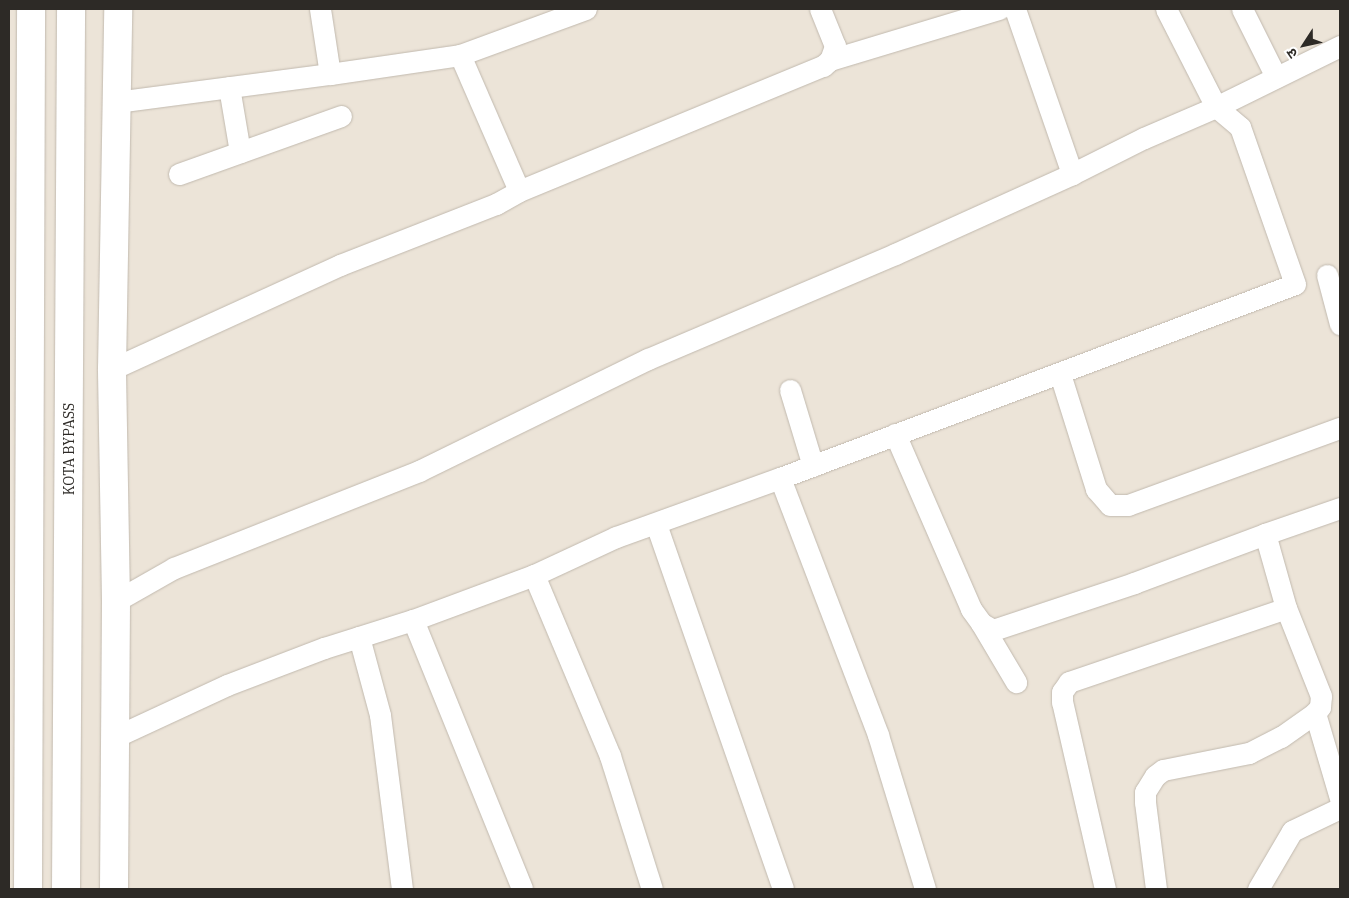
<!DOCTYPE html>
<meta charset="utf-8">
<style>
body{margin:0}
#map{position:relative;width:1349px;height:898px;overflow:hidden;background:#ece4d8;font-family:"IBM Plex Serif","Noto Sans Devanagari",serif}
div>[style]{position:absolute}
.roads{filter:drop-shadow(0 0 1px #c1b9ae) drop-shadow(0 0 1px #c1b9ae)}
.street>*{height:21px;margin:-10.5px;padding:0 10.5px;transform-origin:10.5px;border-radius:10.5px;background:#fff}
.primary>*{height:28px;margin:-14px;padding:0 14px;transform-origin:14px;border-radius:14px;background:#fff}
.highway>*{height:28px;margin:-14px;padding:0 14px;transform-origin:14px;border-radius:14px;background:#fff}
span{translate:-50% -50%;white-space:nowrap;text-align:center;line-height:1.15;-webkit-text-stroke:4.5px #fff;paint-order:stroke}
.street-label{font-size:14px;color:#2d2a26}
.frame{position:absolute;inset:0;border:10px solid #2d2a26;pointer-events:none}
.north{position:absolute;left:1279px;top:20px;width:50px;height:50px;-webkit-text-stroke:4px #fff;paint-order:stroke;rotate:235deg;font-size:14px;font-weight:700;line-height:20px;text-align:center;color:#2d2a26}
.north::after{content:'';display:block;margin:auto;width:18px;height:22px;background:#2d2a26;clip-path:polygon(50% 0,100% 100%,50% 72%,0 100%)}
</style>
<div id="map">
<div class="roads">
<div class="street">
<i style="left:320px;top:9px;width:66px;rotate:81.3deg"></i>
<i style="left:330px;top:74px;width:131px;rotate:-8.3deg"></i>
<i style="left:460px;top:55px;width:134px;rotate:-20.1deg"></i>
<i style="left:1015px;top:9px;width:175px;rotate:70.9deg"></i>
<i style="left:1242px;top:9px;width:76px;rotate:63.4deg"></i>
<i style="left:460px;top:55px;width:148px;rotate:66.5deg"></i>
<i style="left:830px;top:60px;width:177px;rotate:-16.8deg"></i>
<i style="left:229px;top:87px;width:66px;rotate:80.4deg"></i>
<i style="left:116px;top:102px;width:216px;rotate:-7.5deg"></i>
<i style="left:179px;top:174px;width:172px;rotate:-19.7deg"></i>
<i style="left:1327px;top:275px;width:51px;rotate:75.1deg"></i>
<i style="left:112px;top:369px;width:251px;rotate:-24.5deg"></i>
<i style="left:340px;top:265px;width:168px;rotate:-21.4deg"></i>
<i style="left:496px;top:204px;width:26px;rotate:-29deg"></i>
<i style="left:519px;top:191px;width:329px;rotate:-22.4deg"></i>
<i style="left:823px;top:66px;width:9px;rotate:-41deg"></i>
<i style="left:830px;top:60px;width:15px;rotate:-70deg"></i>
<i style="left:835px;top:46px;width:40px;rotate:-112deg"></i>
<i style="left:1060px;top:374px;width:121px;rotate:72.6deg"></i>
<i style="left:1096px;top:489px;width:21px;rotate:49deg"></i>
<i style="left:1110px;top:505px;width:18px"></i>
<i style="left:1128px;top:505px;width:226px;rotate:-20deg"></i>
<i style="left:790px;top:390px;width:79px;rotate:73.2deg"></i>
<i style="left:895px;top:434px;width:191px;rotate:66.5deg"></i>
<i style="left:971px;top:609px;width:17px;rotate:54deg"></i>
<i style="left:981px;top:623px;width:14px;rotate:30deg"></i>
<i style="left:993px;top:630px;width:149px;rotate:-18.4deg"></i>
<i style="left:1134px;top:583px;width:140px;rotate:-20.5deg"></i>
<i style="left:780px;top:478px;width:275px;rotate:69.1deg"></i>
<i style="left:878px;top:735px;width:161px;rotate:73deg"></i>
<i style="left:656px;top:524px;width:386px;rotate:70.8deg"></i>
<i style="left:534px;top:575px;width:196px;rotate:67.2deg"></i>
<i style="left:610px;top:756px;width:139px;rotate:72.5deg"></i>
<i style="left:116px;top:601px;width:67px;rotate:-29.6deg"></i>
<i style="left:174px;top:568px;width:264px;rotate:-21.6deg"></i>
<i style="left:419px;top:471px;width:255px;rotate:-26.1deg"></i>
<i style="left:648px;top:359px;width:268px;rotate:-23deg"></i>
<i style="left:895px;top:254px;width:194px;rotate:-24.3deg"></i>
<i style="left:1072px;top:174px;width:80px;rotate:-26.6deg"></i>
<i style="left:1144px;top:138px;width:78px;rotate:-23.3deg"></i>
<i style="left:1216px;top:107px;width:110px;rotate:-117deg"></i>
<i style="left:413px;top:620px;width:290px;rotate:67.9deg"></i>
<i style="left:981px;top:623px;width:69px;rotate:59.3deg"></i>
<i style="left:359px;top:637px;width:81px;rotate:74.9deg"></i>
<i style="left:380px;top:715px;width:175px;rotate:82.8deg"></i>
<i style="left:1315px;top:713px;width:89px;rotate:73.6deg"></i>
<i style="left:115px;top:737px;width:123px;rotate:-24.9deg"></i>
<i style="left:227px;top:685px;width:104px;rotate:-20.9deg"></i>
<i style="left:324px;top:648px;width:93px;rotate:-17.5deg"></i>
<i style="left:413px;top:620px;width:129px;rotate:-20.4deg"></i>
<i style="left:534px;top:575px;width:90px;rotate:-24.9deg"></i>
<i style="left:616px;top:537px;width:174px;rotate:-19.8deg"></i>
<i style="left:780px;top:478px;width:550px;rotate:-20.64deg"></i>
<i style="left:1295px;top:284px;width:166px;rotate:-109.3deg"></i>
<i style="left:1240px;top:127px;width:31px;rotate:-140deg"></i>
<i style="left:1216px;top:107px;width:138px;rotate:-26.2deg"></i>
<i style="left:1105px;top:889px;width:192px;rotate:-102.9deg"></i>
<i style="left:1062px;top:702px;width:10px;rotate:-90deg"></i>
<i style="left:1062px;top:692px;width:12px;rotate:-55deg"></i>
<i style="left:1069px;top:682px;width:229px;rotate:-18.8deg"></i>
<i style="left:1286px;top:608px;width:77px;rotate:-105.8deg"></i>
<i style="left:1265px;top:534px;width:79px;rotate:-19.1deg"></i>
<i style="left:1156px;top:889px;width:88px;rotate:-97.2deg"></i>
<i style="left:1145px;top:802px;width:10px;rotate:-90deg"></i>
<i style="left:1145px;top:792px;width:19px;rotate:-58deg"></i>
<i style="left:1155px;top:776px;width:10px;rotate:-37deg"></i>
<i style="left:1163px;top:770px;width:88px;rotate:-11.2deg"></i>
<i style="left:1249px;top:753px;width:36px;rotate:-27deg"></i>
<i style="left:1281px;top:737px;width:42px;rotate:-35.2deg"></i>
<i style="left:1315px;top:713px;width:8px;rotate:-50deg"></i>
<i style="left:1320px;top:707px;width:11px;rotate:-85deg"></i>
<i style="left:1321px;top:696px;width:95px;rotate:-111.7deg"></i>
<i style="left:1258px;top:889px;width:67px;rotate:-59.6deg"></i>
<i style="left:1292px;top:831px;width:53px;rotate:-25.6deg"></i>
</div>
<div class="primary">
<i style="left:114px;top:889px;width:288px;rotate:-89.6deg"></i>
<i style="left:116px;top:601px;width:232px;rotate:-91deg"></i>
<i style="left:112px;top:369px;width:360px;rotate:-89deg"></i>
</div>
<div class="highway">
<i style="left:28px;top:889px;width:880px;rotate:-89.8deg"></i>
<i style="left:66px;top:889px;width:880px;rotate:-89.67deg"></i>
</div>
</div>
<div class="street-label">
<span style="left:69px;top:449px;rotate:-90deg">KOTA BYPASS</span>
</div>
<div class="frame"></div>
<div class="north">उ</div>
</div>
